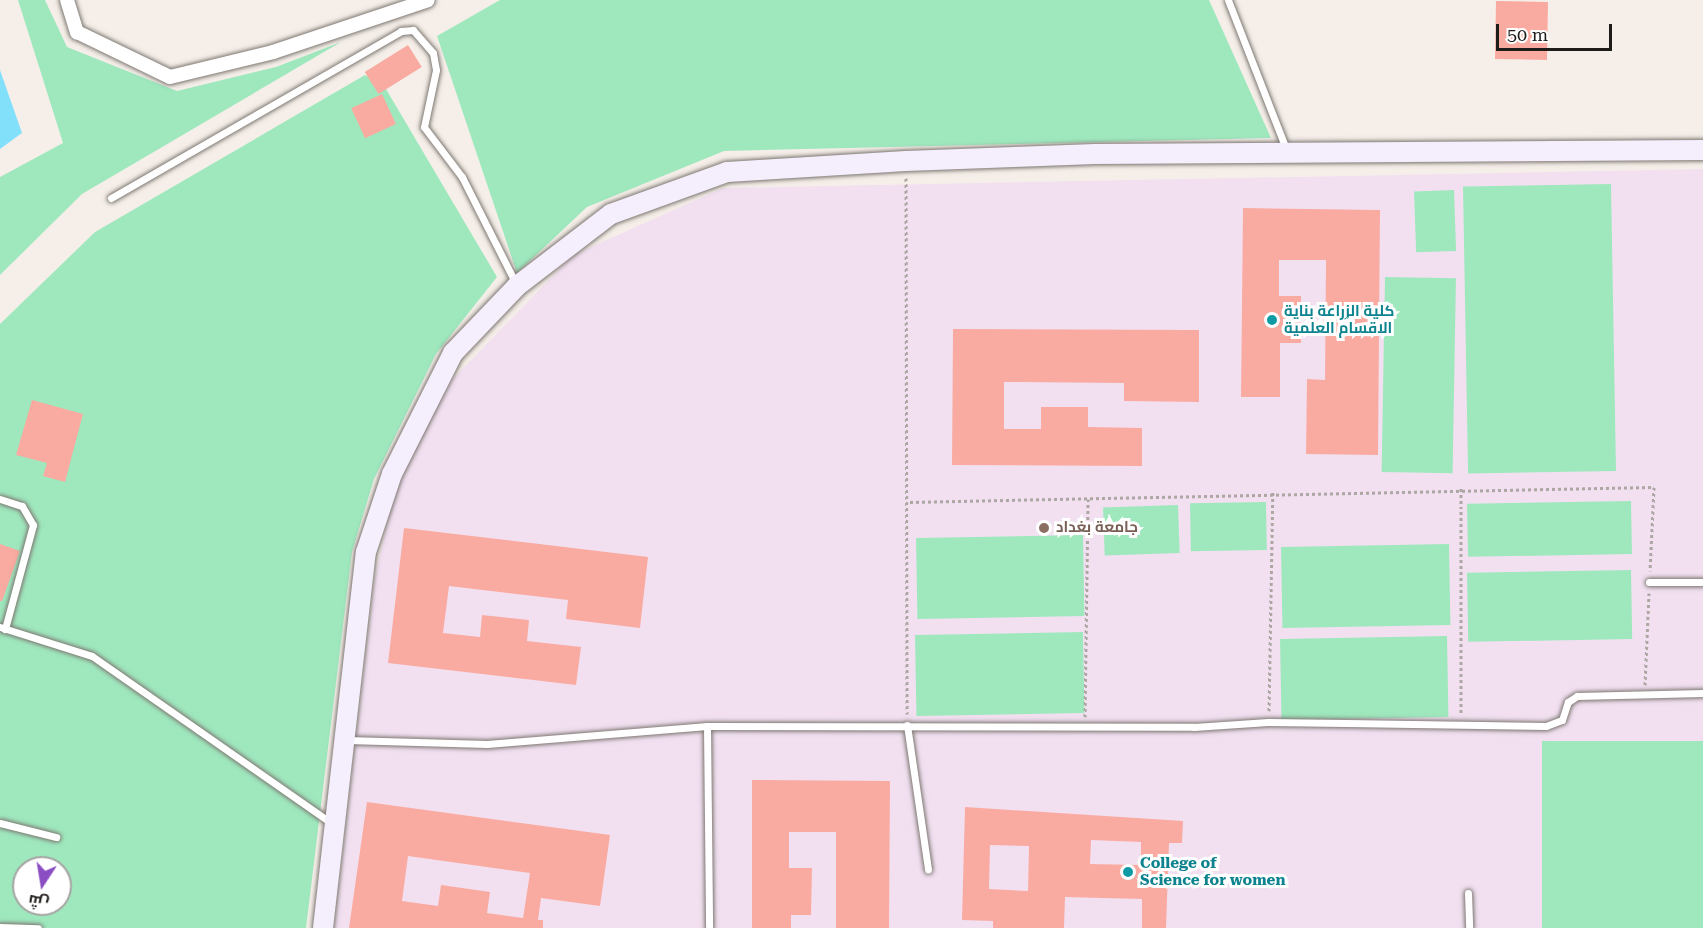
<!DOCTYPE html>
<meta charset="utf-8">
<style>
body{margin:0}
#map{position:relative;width:1703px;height:928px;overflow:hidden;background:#f6efe9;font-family:"Roboto Serif",Cairo,serif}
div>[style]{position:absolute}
.education>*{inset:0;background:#f2e0f1}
.green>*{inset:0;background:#9fe8be;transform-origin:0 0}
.water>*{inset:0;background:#83e0fa}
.building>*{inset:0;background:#faaba1;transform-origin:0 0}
.path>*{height:3px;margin-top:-1.5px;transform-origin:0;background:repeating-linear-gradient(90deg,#aca7a2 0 3px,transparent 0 6px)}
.roads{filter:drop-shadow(0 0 2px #7e7873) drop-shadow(0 0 2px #7e7873)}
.lane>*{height:7px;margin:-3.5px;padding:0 3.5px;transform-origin:3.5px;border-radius:3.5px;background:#fff}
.street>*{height:14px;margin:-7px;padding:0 7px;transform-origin:7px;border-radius:7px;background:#fff}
.secondary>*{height:20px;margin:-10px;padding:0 10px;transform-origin:10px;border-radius:10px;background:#f4eefd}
.dots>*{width:16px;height:16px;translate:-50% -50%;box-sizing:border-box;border:3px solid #fff;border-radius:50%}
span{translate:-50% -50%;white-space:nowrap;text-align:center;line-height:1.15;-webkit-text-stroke:6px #fff;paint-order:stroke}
.culture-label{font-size:15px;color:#0d838f;font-weight:700}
.left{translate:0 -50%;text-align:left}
.education-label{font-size:15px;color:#785e54;font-weight:700}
.north{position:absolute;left:12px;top:856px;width:60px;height:60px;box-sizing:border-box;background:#fff;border:2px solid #a5a4a3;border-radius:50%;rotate:192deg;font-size:16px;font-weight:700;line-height:24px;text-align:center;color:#1e1c19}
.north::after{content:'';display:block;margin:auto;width:21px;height:27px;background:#8b4ec3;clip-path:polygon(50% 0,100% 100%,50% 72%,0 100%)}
.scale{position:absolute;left:1496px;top:24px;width:116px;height:27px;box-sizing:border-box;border:3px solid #1e1c19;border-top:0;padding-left:8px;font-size:18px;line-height:21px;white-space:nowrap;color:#1e1c19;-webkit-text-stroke:4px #fff;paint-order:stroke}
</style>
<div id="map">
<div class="education">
<i style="clip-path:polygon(1703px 169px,1703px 928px,334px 928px,374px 582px,398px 475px,452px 380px,573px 255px,723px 188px)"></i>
</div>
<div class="green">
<i style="clip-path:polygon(18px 0,45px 0,67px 47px,177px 91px,276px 67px,341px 42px,82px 194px,0 275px,0 177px,63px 143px)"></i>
<i style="clip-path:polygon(500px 0,1209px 0,1271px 138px,724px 151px,587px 207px,517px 273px,437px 36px)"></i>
<i style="clip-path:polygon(evenodd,365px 75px,383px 84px,497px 277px,436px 354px,374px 479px,352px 552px,306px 928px,0 928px,0 324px,95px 232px,365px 75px,24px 868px,60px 868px,60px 904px,24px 904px,24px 868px)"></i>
<i style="left:1611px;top:184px;width:287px;height:148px;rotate:89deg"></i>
<i style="left:1454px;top:190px;width:61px;height:40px;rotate:88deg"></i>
<i style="left:1385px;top:277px;width:71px;height:195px;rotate:1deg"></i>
<i style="left:1631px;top:501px;width:53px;height:164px;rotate:89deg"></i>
<i style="left:1266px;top:502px;width:48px;height:76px;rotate:89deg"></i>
<i style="left:1178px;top:505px;width:48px;height:75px;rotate:88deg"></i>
<i style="left:1083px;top:535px;width:81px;height:167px;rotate:89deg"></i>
<i style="left:1449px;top:544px;width:81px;height:168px;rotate:89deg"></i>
<i style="left:1631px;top:570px;width:69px;height:164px;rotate:89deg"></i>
<i style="left:1083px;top:632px;width:81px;height:168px;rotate:89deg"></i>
<i style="left:1447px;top:636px;width:81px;height:167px;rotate:89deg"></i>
<i style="left:1703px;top:741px;width:187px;height:161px;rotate:90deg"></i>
</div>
<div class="water">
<i style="clip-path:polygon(0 70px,22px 133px,0 149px)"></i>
</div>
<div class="building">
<i style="left:1496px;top:1px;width:52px;height:58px;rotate:1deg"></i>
<i style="left:408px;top:45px;width:26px;height:51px;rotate:58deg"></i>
<i style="left:382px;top:94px;width:33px;height:34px;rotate:65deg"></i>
<i style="clip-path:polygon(1243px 208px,1380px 210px,1378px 455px,1306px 454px,1307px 379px,1325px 380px,1326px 260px,1279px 260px,1279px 296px,1301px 296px,1301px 343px,1280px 343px,1280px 397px,1241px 397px)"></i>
<i style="clip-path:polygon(953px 329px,1199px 330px,1199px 402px,1124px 401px,1124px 383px,1004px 382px,1004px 429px,1041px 429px,1041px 407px,1088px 407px,1088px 427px,1142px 428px,1142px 466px,952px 465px)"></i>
<i style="clip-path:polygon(32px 400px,83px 414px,65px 482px,43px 476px,47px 463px,16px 455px)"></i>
<i style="clip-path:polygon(404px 528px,648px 557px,640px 628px,566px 619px,568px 600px,449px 586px,443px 633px,480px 637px,482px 615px,529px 620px,527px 641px,581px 647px,576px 685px,388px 663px)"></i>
<i style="clip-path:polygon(0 544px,20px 551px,2px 601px,0 601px)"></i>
<i style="clip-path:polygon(752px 780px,890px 781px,889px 928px,836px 928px,836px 832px,789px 832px,789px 868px,812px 868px,811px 915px,791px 915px,791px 928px,752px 928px)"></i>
<i style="clip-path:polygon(evenodd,367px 802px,610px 835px,600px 906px,541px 898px,538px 920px,543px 920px,543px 928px,349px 928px,367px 802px,408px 856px,530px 873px,523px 918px,487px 913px,490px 892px,441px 885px,438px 906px,402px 901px,408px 856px)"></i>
<i style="clip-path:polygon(evenodd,965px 807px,1183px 821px,1182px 843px,1169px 843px,1166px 928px,1142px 928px,1142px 899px,1065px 897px,1064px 928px,993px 928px,993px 921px,962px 920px,965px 807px,1091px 840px,1141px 842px,1141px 865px,1090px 864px,1091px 840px,965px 807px,990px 845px,1029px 846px,1028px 891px,989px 889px,990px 845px)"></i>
</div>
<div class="path">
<i style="left:906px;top:178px;width:536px;rotate:89.89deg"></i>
<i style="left:1461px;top:488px;width:227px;rotate:90deg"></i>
<i style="left:910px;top:502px;width:744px;rotate:-1.16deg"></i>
<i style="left:1654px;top:487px;width:84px;rotate:92.7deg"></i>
<i style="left:1645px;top:685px;width:92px;rotate:-87.5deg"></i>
<i style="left:1269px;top:711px;width:220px;rotate:-89deg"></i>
<i style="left:1085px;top:717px;width:218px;rotate:-89.2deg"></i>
</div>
<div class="roads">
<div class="lane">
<i style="left:1228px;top:0;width:162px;rotate:68.7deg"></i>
<i style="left:111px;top:198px;width:335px;rotate:-29.9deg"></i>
<i style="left:401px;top:31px;width:12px;rotate:-5deg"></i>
<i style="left:413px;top:30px;width:30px;rotate:49deg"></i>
<i style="left:433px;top:53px;width:17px;rotate:80deg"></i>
<i style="left:436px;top:70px;width:58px;rotate:101.9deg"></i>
<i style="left:424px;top:127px;width:63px;rotate:52.8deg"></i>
<i style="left:462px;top:177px;width:120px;rotate:63.2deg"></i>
<i style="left:0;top:499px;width:23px;rotate:18deg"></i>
<i style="left:22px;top:506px;width:22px;rotate:60deg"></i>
<i style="left:33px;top:525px;width:108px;rotate:105.1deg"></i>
<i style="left:1649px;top:582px;width:54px"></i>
<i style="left:0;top:627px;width:96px;rotate:17.5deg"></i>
<i style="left:92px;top:656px;width:292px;rotate:34.9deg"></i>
<i style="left:907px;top:725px;width:146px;rotate:81.7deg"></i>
<i style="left:707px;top:726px;width:202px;rotate:89.4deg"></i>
<i style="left:347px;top:740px;width:140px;rotate:1.6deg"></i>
<i style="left:487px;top:744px;width:221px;rotate:-4.7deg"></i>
<i style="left:707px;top:726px;width:487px;rotate:0.1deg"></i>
<i style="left:1194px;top:727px;width:74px;rotate:-3.9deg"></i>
<i style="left:1268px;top:722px;width:278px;rotate:0.8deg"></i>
<i style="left:1546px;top:726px;width:17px;rotate:-21deg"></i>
<i style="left:1562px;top:720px;width:19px;rotate:-72deg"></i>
<i style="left:1568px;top:702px;width:11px;rotate:-34deg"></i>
<i style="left:1577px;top:696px;width:126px;rotate:-1.4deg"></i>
<i style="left:0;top:823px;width:58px;rotate:14deg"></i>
<i style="left:1468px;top:893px;width:35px;rotate:88deg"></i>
<i style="left:0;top:927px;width:38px;rotate:2deg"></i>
</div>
<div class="street">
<i style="left:67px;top:0;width:34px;rotate:73deg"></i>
<i style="left:77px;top:32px;width:103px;rotate:25.8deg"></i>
<i style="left:170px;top:77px;width:106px;rotate:-13.6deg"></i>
<i style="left:273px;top:52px;width:163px;rotate:-18.5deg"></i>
</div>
<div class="secondary">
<i style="left:323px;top:928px;width:378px;rotate:-83.5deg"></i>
<i style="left:366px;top:552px;width:82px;rotate:-71.6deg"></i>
<i style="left:392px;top:474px;width:136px;rotate:-63.2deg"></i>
<i style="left:453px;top:353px;width:93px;rotate:-46.3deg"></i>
<i style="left:517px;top:286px;width:118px;rotate:-37.5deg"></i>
<i style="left:611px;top:214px;width:123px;rotate:-19.9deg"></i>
<i style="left:727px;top:172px;width:179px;rotate:-3.5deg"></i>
<i style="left:906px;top:161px;width:189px;rotate:-2.1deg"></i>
<i style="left:1095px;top:154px;width:608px;rotate:-0.38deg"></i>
</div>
</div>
<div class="dots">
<i style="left:1272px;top:320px;background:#0f9aa8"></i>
<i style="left:1044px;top:528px;background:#8d6e63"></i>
<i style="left:1128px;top:872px;background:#0f9aa8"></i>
</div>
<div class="culture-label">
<span class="left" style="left:1284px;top:320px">كلية الزراعة بناية<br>الاقسام العلمية</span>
<span class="left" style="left:1140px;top:872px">College of<br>Science for women</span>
</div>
<div class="education-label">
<span class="left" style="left:1056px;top:528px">جامعة بغداد</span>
</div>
<div class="north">ش</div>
<div class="scale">50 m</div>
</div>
